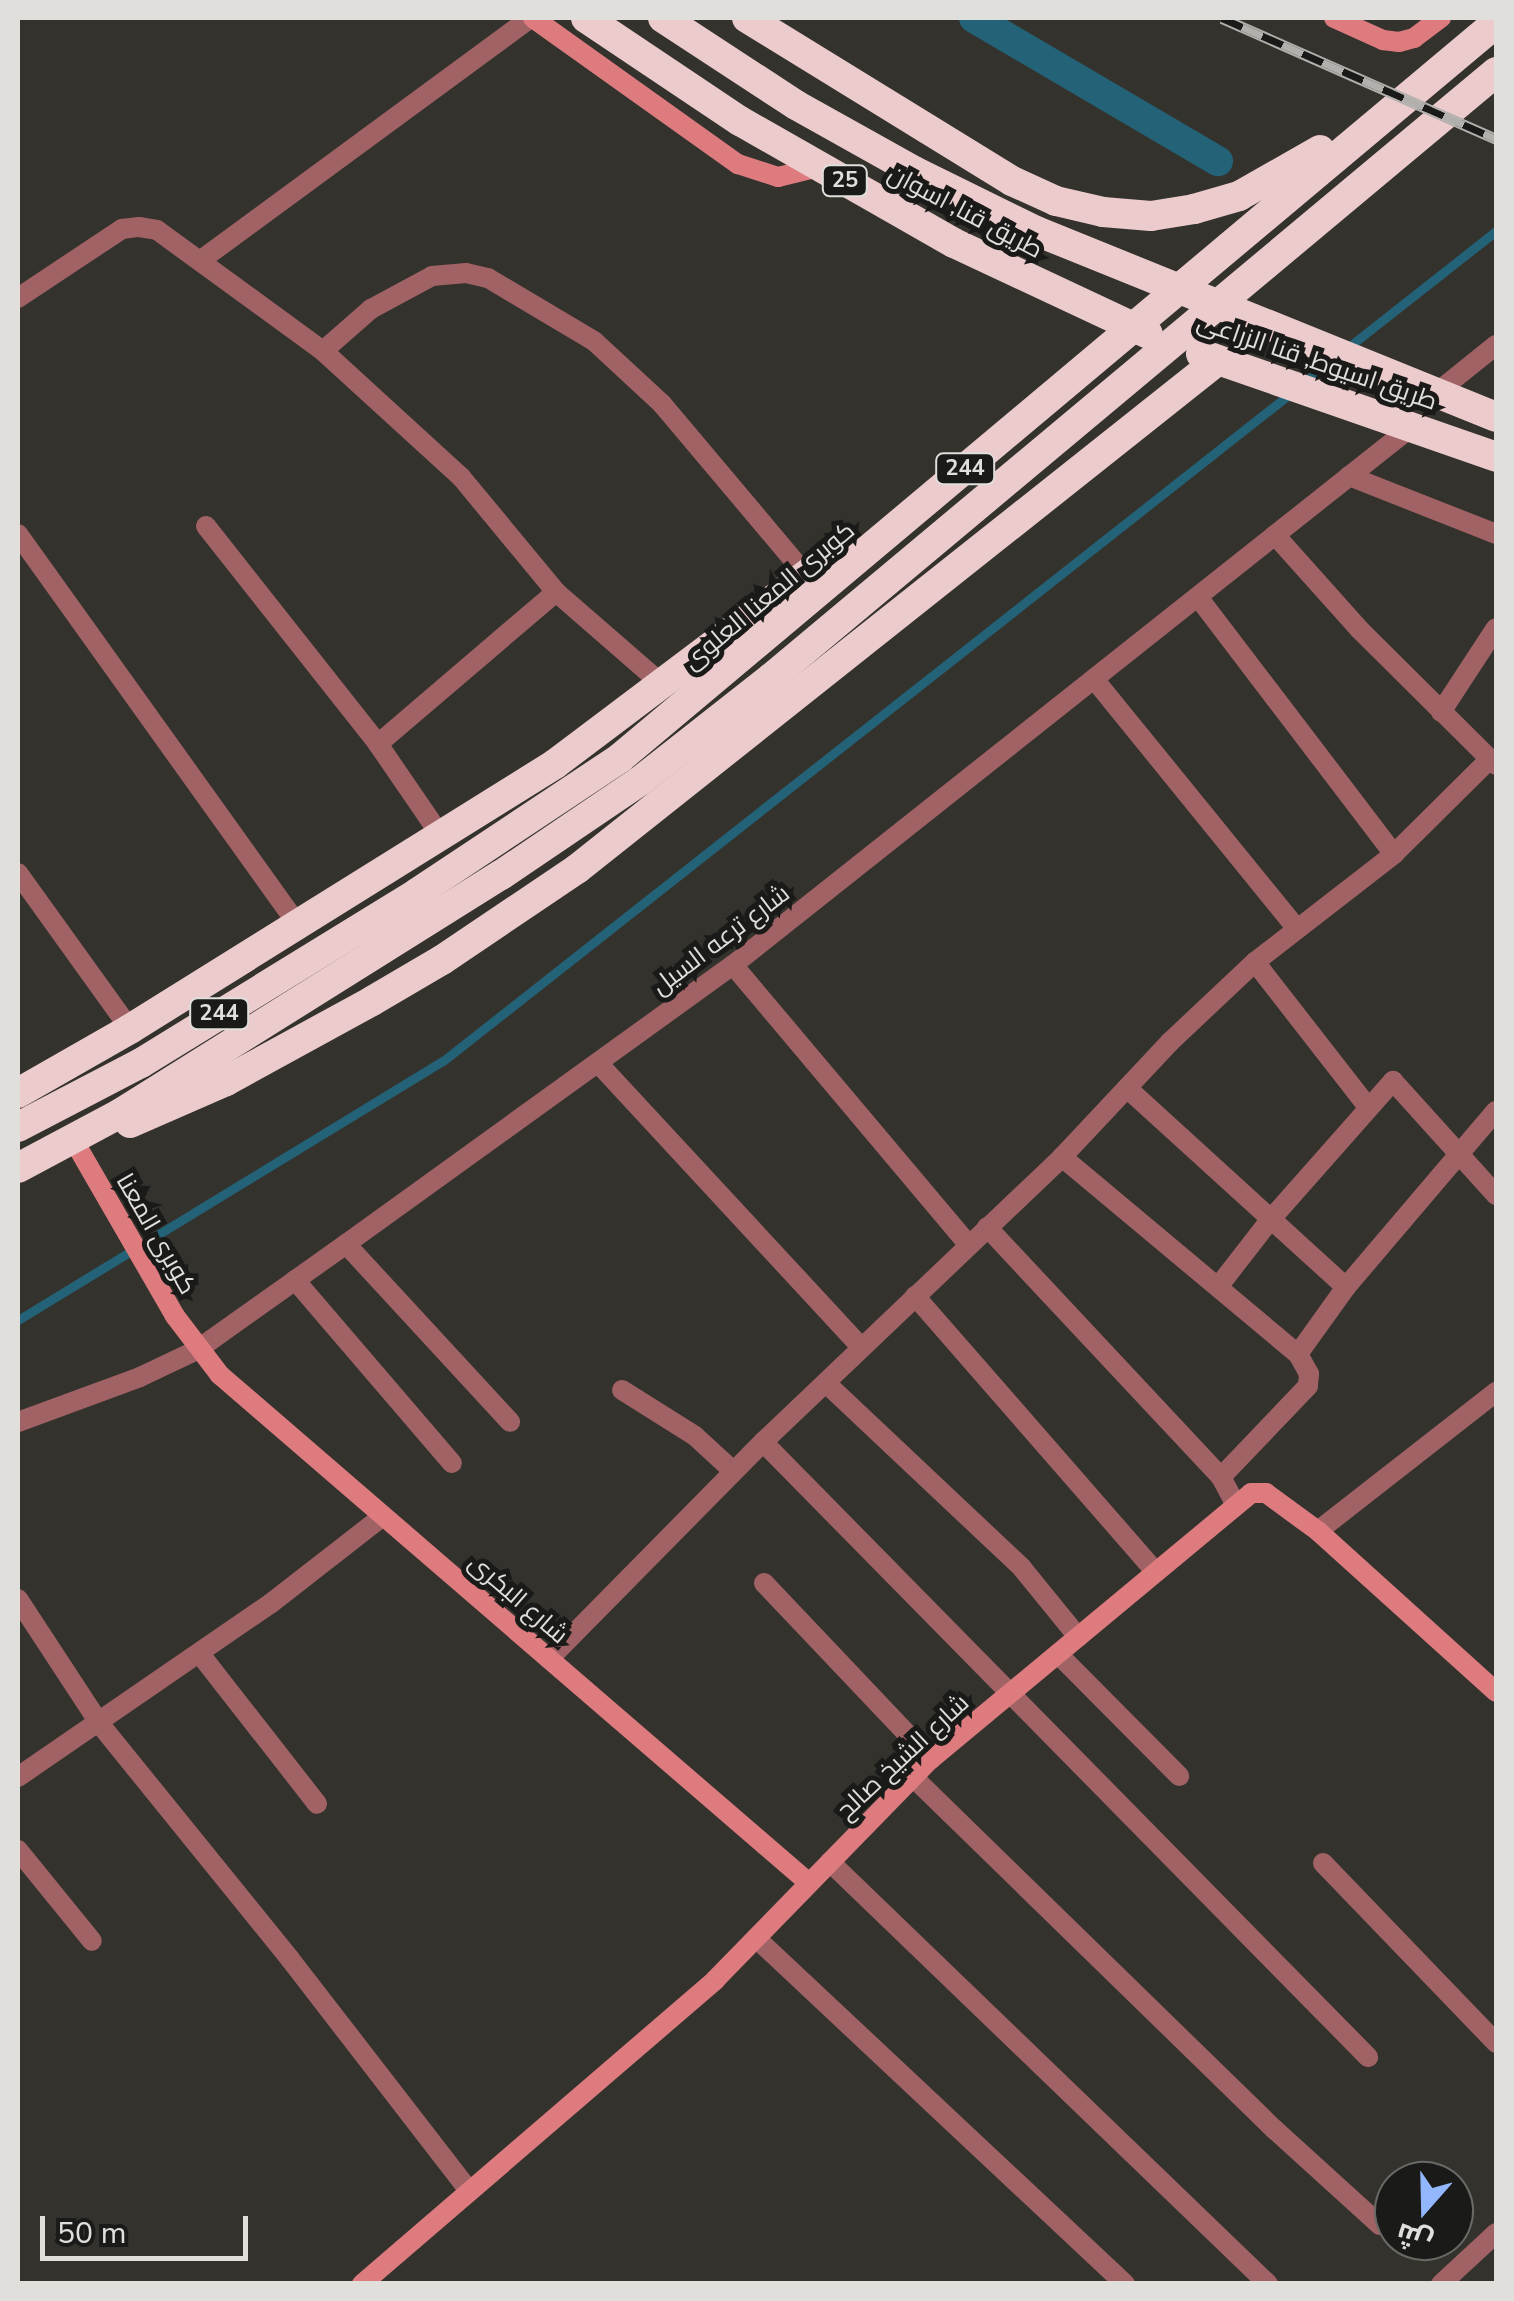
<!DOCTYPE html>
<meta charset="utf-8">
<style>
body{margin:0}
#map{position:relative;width:1514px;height:2301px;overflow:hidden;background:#34322d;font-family:"Nunito Sans",Cairo,sans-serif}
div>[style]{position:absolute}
.stream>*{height:9px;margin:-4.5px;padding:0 4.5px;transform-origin:4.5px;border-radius:4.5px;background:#236277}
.canal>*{height:30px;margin:-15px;padding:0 15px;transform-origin:15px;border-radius:15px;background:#236277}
.street>*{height:20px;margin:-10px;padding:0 10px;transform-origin:10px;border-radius:10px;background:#a06264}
.secondary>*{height:20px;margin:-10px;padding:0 10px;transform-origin:10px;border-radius:10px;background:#dd7b7f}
.highway>*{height:30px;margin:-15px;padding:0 15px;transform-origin:15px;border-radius:15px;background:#ebcbcb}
.rail>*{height:11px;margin-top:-5.5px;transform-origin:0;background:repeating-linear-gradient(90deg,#1a1a18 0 22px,#b2b0ad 0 44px);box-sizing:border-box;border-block:2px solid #b2b0ad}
span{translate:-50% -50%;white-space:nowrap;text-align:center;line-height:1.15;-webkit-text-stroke:10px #1a1a18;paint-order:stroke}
.shield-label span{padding:2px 8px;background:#1a1a18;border:2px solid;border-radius:8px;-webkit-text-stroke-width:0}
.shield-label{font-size:22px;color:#e0dfdc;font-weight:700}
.street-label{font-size:25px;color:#e0dfdc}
.frame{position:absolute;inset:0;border:20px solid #e0dfdc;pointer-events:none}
.north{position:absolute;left:1374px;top:2161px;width:100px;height:100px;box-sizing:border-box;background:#1a1a18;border:2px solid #696966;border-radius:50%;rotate:200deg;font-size:28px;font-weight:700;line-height:40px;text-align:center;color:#e0dfdc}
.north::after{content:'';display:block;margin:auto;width:35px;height:45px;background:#92b7fd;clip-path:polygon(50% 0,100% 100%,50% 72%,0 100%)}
.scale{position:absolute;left:40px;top:2216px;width:208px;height:45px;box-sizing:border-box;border:5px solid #e0dfdc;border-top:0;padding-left:12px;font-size:30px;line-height:35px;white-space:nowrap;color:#e0dfdc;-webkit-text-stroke:8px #1a1a18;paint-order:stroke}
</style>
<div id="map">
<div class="stream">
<i style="left:1346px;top:349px;width:191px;rotate:-38.2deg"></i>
<i style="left:1303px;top:383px;width:39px;rotate:-38deg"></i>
<i style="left:18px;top:1320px;width:498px;rotate:-31.4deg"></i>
<i style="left:443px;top:1061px;width:1080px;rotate:-38.23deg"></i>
</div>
<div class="canal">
<i style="left:974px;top:18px;width:283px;rotate:30.4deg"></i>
</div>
<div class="street">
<i style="left:201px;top:260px;width:408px;rotate:-36.3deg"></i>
<i style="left:18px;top:298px;width:125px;rotate:-33.6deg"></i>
<i style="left:122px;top:229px;width:17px;rotate:-7deg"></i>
<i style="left:139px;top:227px;width:18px;rotate:9deg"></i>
<i style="left:157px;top:230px;width:205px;rotate:36.1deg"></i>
<i style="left:323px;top:351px;width:64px;rotate:-41.2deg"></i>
<i style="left:371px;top:309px;width:69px;rotate:-28.4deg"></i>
<i style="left:432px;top:276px;width:34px;rotate:-5deg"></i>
<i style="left:466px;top:273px;width:23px;rotate:13deg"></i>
<i style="left:488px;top:278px;width:123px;rotate:30.7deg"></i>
<i style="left:594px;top:341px;width:93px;rotate:42.8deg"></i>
<i style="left:662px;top:404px;width:225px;rotate:49.9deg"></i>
<i style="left:323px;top:351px;width:187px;rotate:42.4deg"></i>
<i style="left:461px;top:477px;width:149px;rotate:50.4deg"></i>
<i style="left:556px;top:592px;width:142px;rotate:41deg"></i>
<i style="left:1435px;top:394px;width:78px;rotate:-38.8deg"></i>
<i style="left:1349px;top:476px;width:158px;rotate:21.5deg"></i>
<i style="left:206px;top:526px;width:278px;rotate:51.7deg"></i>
<i style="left:378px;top:744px;width:112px;rotate:55.6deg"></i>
<i style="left:18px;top:534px;width:480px;rotate:54.4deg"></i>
<i style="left:1275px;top:535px;width:126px;rotate:48.2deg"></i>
<i style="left:1359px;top:629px;width:193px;rotate:44.8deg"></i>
<i style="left:1198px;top:597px;width:323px;rotate:52.7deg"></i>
<i style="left:1094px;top:679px;width:321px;rotate:50.9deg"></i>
<i style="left:1441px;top:712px;width:100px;rotate:-56.8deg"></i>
<i style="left:378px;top:744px;width:234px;rotate:-40.5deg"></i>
<i style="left:18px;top:873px;width:192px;rotate:54.3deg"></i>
<i style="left:1255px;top:962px;width:184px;rotate:52.1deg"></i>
<i style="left:733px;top:965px;width:365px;rotate:49.9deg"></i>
<i style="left:598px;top:1063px;width:388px;rotate:47.2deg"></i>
<i style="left:1127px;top:1088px;width:296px;rotate:42.3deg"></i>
<i style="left:1062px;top:1157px;width:307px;rotate:39.9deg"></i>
<i style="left:1298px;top:1354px;width:23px;rotate:61deg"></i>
<i style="left:1309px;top:1374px;width:12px;rotate:95deg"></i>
<i style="left:1308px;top:1386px;width:126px;rotate:133.7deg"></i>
<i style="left:987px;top:1227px;width:342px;rotate:46.9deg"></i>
<i style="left:1221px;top:1477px;width:32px;rotate:62deg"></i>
<i style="left:346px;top:1244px;width:242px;rotate:47.3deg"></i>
<i style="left:295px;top:1280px;width:241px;rotate:49.4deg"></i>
<i style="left:1218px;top:1287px;width:85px;rotate:-52.2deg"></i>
<i style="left:1270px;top:1220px;width:186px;rotate:-48.5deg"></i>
<i style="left:1393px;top:1081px;width:154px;rotate:47.9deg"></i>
<i style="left:915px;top:1296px;width:366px;rotate:48.9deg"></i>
<i style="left:1298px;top:1354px;width:82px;rotate:-54.4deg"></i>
<i style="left:1346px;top:1287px;width:231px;rotate:-49.6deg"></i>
<i style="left:827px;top:1384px;width:268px;rotate:43.3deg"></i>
<i style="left:1022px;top:1568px;width:89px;rotate:50.9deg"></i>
<i style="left:622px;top:1390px;width:86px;rotate:32.2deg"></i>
<i style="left:695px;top:1436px;width:52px;rotate:42.6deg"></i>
<i style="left:18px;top:1422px;width:130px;rotate:-20.2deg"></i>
<i style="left:140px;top:1377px;width:63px;rotate:-25.3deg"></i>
<i style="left:197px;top:1350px;width:183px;rotate:-35.4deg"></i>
<i style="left:346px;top:1244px;width:477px;rotate:-35.8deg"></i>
<i style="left:733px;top:965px;width:864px;rotate:-38.42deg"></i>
<i style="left:763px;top:1442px;width:863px;rotate:45.47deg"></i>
<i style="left:1318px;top:1531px;width:226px;rotate:-38deg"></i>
<i style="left:764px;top:1583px;width:243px;rotate:46.5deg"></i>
<i style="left:18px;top:1599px;width:148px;rotate:56.8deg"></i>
<i style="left:99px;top:1723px;width:304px;rotate:51deg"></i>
<i style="left:290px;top:1959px;width:293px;rotate:52.3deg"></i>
<i style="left:200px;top:1654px;width:190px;rotate:52deg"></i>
<i style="left:1058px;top:1654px;width:172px;rotate:45.2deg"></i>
<i style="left:549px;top:1659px;width:305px;rotate:-45.4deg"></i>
<i style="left:763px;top:1442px;width:413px;rotate:-43.6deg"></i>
<i style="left:1062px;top:1157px;width:158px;rotate:-46.8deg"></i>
<i style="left:1170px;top:1042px;width:117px;rotate:-43.3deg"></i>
<i style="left:1255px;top:962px;width:176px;rotate:-37.8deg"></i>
<i style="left:1394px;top:854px;width:134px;rotate:-44.7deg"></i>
<i style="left:18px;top:1777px;width:306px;rotate:-34.5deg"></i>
<i style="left:270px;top:1604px;width:143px;rotate:-37.9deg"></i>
<i style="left:913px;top:1777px;width:504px;rotate:44.28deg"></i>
<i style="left:1274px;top:2129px;width:143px;rotate:42.2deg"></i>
<i style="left:18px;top:1850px;width:117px;rotate:50.9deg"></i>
<i style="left:830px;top:1862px;width:608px;rotate:43.93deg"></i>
<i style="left:1323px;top:1863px;width:250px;rotate:46.1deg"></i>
<i style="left:756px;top:1938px;width:506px;rotate:43.16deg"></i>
<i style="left:1441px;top:2284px;width:75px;rotate:-42.8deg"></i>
</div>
<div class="secondary">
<i style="left:533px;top:18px;width:252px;rotate:35.5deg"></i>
<i style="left:738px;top:164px;width:42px;rotate:18deg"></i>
<i style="left:778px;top:177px;width:42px;rotate:-13.7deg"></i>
<i style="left:1334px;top:18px;width:54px;rotate:24.2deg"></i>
<i style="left:1383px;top:40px;width:16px;rotate:7deg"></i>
<i style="left:1399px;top:42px;width:16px;rotate:-15deg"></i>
<i style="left:1414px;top:38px;width:34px;rotate:-37deg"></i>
<i style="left:74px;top:1141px;width:202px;rotate:60deg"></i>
<i style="left:175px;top:1316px;width:74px;rotate:52.7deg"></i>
<i style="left:220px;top:1375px;width:778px;rotate:40.78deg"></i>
<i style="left:362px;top:2284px;width:466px;rotate:-40.7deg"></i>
<i style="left:715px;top:1980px;width:309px;rotate:-45.7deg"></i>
<i style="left:931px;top:1759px;width:416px;rotate:-39.7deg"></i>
<i style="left:1251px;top:1493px;width:15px"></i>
<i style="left:1266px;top:1493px;width:64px;rotate:36.2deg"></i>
<i style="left:1318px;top:1531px;width:240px;rotate:42.1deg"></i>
</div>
<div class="highway">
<i style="left:586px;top:18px;width:185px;rotate:33.8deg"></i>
<i style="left:740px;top:121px;width:246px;rotate:29.7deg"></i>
<i style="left:954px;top:243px;width:214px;rotate:25.1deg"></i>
<i style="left:663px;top:18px;width:159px;rotate:33.2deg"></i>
<i style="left:796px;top:105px;width:135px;rotate:29.2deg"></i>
<i style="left:914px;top:171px;width:136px;rotate:26.2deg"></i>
<i style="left:1036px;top:231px;width:496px;rotate:22deg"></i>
<i style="left:747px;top:18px;width:311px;rotate:31.6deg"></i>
<i style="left:1012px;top:181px;width:48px;rotate:24.4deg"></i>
<i style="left:1056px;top:201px;width:48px;rotate:13.2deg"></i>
<i style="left:1103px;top:212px;width:48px;rotate:4.8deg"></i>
<i style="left:1151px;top:216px;width:44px;rotate:-9.2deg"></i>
<i style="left:1194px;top:209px;width:47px;rotate:-16.1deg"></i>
<i style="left:1239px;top:196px;width:93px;rotate:-29.6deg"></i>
<i style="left:1201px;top:354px;width:312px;rotate:19.2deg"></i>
<i style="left:18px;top:1093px;width:129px;rotate:-29.7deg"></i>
<i style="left:130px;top:1029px;width:501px;rotate:-31.94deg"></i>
<i style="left:555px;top:764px;width:349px;rotate:-37deg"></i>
<i style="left:130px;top:1123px;width:105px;rotate:-23.6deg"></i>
<i style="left:226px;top:1081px;width:166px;rotate:-28.7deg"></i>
<i style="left:372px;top:1001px;width:81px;rotate:-30.4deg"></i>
<i style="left:442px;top:960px;width:163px;rotate:-34deg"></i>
<i style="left:577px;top:869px;width:817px;rotate:-38.44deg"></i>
<i style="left:18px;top:1127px;width:139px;rotate:-27.5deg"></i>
<i style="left:141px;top:1063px;width:324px;rotate:-31.6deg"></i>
<i style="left:417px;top:893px;width:244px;rotate:-33.6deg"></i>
<i style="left:620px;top:758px;width:1144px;rotate:-40deg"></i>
<i style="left:18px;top:1168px;width:117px;rotate:-28.1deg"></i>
<i style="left:121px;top:1113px;width:448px;rotate:-32.1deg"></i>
<i style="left:501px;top:875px;width:168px;rotate:-34.1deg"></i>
<i style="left:640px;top:781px;width:167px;rotate:-38.2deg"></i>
<i style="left:771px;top:678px;width:945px;rotate:-39.89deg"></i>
</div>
<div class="rail">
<i style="left:1222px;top:18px;width:300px;rotate:23.8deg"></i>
</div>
<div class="shield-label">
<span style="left:845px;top:181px">25</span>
<span style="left:965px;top:469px">244</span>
<span style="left:219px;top:1014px">244</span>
</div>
<div class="street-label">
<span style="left:965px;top:212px;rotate:28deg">طريق قنا, اسوان</span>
<span style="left:1317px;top:362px;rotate:19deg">طريق اسيوط, قنا الزراعى</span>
<span style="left:769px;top:596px;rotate:-40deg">كوبرى المعنا العلوى</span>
<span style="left:721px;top:940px;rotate:-37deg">شارع ترعه السيل</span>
<span style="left:156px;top:1234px;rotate:60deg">كوبرى المعنا</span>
<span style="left:518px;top:1599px;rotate:41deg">شارع البكرى</span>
<span style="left:903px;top:1757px;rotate:-43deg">شارع الشيخ صالح</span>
</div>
<div class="frame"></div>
<div class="north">ش</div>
<div class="scale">50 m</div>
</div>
